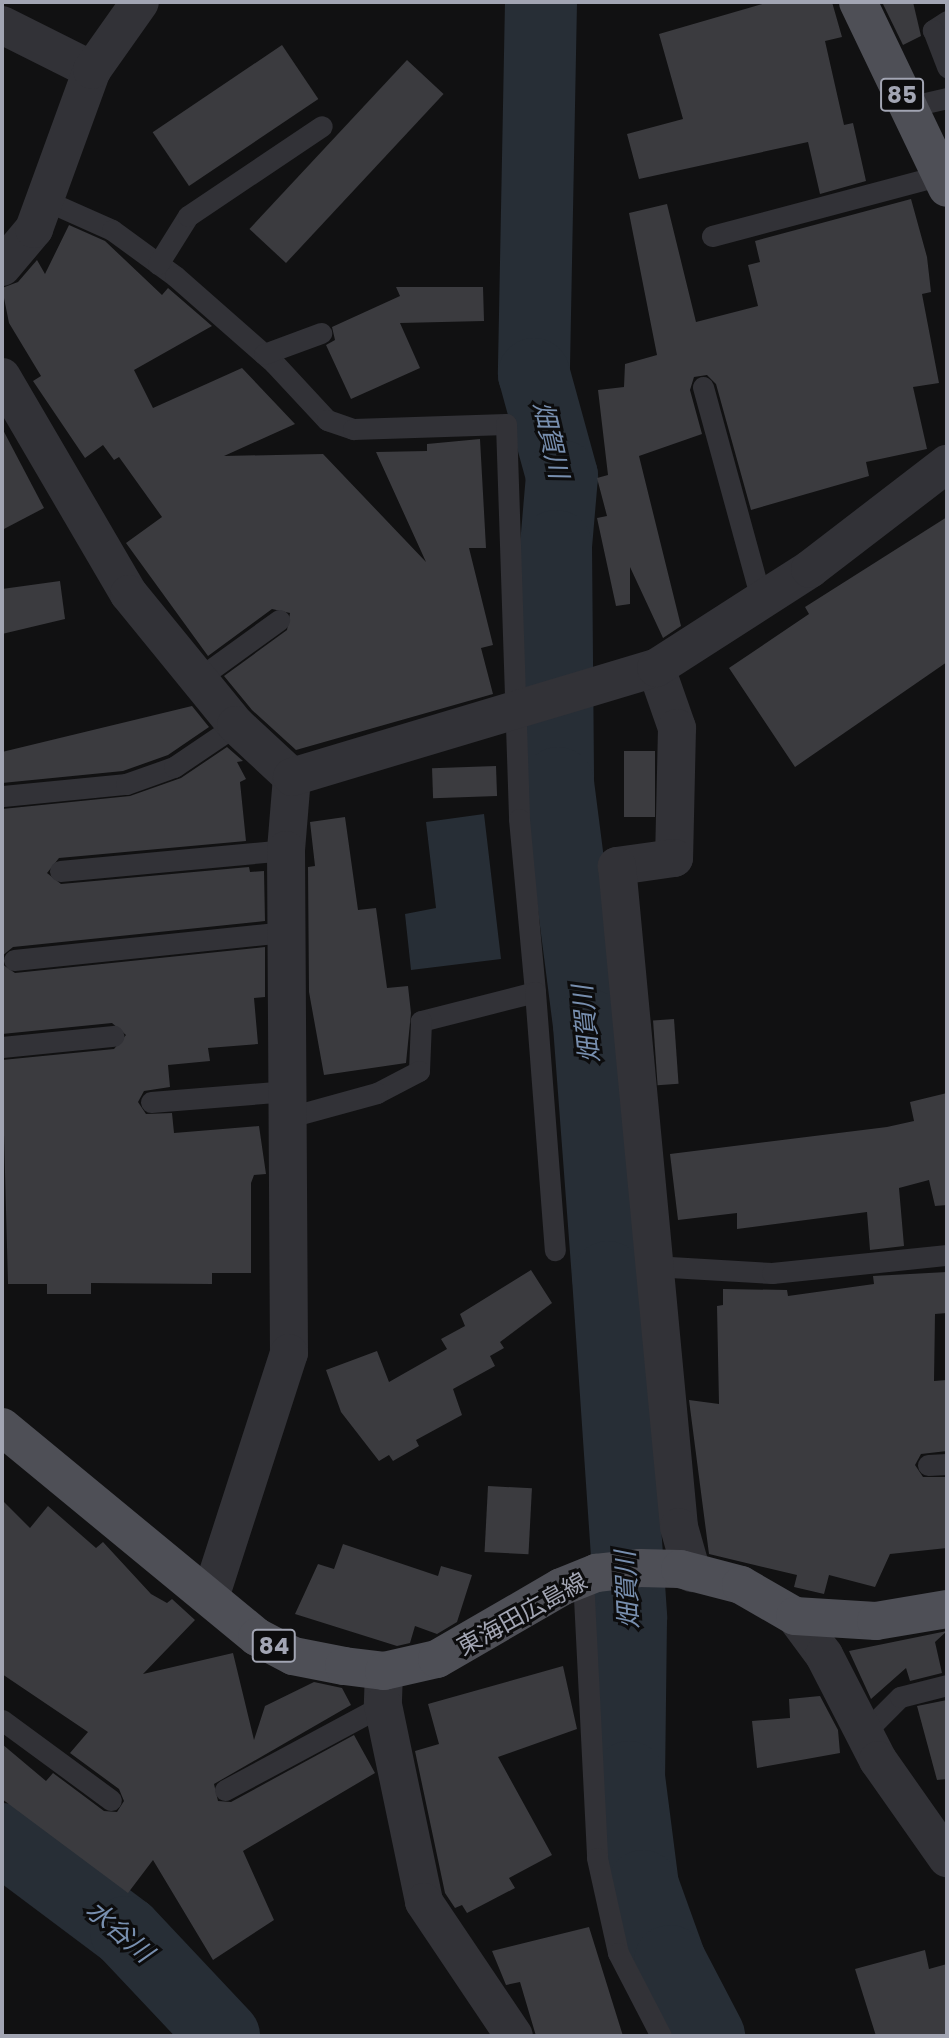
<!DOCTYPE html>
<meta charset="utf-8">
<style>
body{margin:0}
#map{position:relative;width:949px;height:2038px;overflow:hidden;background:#111112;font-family:Poppins,"Noto Sans JP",sans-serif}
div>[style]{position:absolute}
.water>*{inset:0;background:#272e36}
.river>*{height:72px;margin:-36px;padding:0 36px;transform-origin:36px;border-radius:36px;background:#272e36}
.building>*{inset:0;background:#3b3b3f;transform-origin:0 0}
.lane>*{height:21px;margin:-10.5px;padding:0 10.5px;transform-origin:10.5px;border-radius:10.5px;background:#323237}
.street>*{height:38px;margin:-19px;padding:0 19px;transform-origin:19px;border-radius:19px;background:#323237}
.primary>*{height:38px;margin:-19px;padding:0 19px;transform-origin:19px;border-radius:19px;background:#4e4f56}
span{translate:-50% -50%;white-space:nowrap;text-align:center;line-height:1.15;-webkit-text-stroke:6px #0c0c0d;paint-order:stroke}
.shield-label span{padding:2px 5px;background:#0c0c0d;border:2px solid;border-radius:5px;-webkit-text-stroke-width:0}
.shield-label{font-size:23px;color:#a2a5b3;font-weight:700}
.street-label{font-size:24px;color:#a2a5b3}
.water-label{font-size:26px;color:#788faf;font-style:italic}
.frame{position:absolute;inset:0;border:4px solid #a2a5b3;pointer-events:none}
</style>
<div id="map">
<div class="water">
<i style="clip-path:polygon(484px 814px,501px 959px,411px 970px,405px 914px,436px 908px,426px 822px)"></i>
</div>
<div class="river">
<i style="left:541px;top:2px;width:372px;rotate:91.1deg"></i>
<i style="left:534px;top:374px;width:106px;rotate:74.6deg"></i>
<i style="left:562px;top:476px;width:70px;rotate:94.9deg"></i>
<i style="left:556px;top:546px;width:237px;rotate:89.5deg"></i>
<i style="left:558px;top:783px;width:244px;rotate:82.7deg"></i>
<i style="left:589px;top:1025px;width:253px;rotate:85.7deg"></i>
<i style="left:608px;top:1277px;width:342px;rotate:86.1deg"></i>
<i style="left:631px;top:1618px;width:159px;rotate:90.7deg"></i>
<i style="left:629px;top:1777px;width:110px;rotate:82.7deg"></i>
<i style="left:643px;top:1886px;width:80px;rotate:70.2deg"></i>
<i style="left:670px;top:1961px;width:85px;rotate:62.5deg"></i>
<i style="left:2px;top:1839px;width:155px;rotate:36.9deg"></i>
<i style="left:126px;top:1932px;width:143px;rotate:46.7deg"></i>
</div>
<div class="building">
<i style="clip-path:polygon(769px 2px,832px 2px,842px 37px,825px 41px,844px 125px,853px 123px,866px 181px,820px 194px,808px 142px,639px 179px,627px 134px,683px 119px,659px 34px)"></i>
<i style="clip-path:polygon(882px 2px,913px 2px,921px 36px,903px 45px)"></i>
<i style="left:282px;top:45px;width:65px;height:156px;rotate:56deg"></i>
<i style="left:407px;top:60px;width:50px;height:231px;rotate:43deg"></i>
<i style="clip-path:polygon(911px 199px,927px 257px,931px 292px,922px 294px,939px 383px,913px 387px,927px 449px,866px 462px,869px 476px,751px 510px,716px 384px,707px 375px,694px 377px,690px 390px,702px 434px,639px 456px,681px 626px,663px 638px,630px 567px,630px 604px,616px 606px,597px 518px,607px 516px,597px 478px,608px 475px,598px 390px,624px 387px,625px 364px,657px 355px,629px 213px,667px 204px,696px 322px,758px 306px,748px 265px,760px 262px,755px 241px)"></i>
<i style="clip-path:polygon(69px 225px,105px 241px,162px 295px,168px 288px,212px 326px,134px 370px,153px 408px,242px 368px,295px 424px,224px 456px,323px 454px,426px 562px,376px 452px,427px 451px,427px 444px,480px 439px,486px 548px,469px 548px,493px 645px,481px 648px,493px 694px,296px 750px,252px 710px,224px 676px,287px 630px,290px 613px,272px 609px,208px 656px,126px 543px,162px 517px,119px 457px,114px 460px,103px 445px,85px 458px,33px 381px,41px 376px,9px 323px,2px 288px,18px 282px,37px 260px,45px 274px)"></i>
<i style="clip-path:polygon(396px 287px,483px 287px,484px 321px,400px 323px,420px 368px,351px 399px,326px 345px,335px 340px,332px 327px,400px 296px)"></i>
<i style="clip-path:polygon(2px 428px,44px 508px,2px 530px)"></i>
<i style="clip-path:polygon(947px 517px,947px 662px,795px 767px,729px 668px,809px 614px,805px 607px)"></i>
<i style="clip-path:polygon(60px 581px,65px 619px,2px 634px,2px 589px)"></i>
<i style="clip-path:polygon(192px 706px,209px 727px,168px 755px,123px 771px,2px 783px,2px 752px)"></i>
<i style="clip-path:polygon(227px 747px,243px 761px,237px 762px,246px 779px,240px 782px,246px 841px,59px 858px,47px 873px,61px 884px,249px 867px,250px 872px,264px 871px,265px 921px,13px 947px,2px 956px,2px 809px,130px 796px,181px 778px)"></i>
<i style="left:624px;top:751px;width:31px;height:66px"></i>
<i style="left:496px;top:766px;width:30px;height:64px;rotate:88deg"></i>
<i style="clip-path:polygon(345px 817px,358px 910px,376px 908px,387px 988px,408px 986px,411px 1013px,406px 1063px,324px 1075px,309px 992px,308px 867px,315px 866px,310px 822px)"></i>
<i style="clip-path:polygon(265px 947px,265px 997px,254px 998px,258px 1044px,208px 1048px,210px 1061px,168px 1065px,170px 1087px,144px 1091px,138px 1102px,146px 1114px,172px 1113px,174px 1133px,259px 1126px,266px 1174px,254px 1175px,251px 1183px,251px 1273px,212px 1273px,212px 1284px,91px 1283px,91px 1294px,47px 1294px,47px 1284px,8px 1284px,2px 1060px,114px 1049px,126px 1035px,112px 1023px,2px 1034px,2px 964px,15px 973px)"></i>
<i style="left:674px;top:1019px;width:65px;height:21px;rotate:86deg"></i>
<i style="clip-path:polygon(947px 1093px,947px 1205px,935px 1206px,929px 1180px,899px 1188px,904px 1246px,870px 1250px,867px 1212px,737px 1229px,737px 1213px,678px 1220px,670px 1154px,887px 1127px,914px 1121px,910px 1102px)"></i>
<i style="clip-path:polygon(531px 1270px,552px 1303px,500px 1342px,504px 1348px,490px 1356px,495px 1366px,453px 1389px,462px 1415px,416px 1440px,419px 1446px,393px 1461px,389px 1455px,379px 1461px,341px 1412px,326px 1370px,377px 1351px,389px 1382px,447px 1349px,441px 1339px,465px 1326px,460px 1314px)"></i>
<i style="clip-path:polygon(947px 1272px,947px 1313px,935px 1314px,934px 1381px,947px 1380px,947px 1451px,921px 1454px,915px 1465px,923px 1477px,947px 1477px,947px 1548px,890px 1554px,875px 1587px,829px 1575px,824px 1594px,794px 1587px,797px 1575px,709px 1554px,689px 1400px,719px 1404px,717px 1306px,723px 1305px,723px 1289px,787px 1290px,788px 1296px,874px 1284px,873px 1276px)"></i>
<i style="left:488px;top:1486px;width:44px;height:66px;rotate:3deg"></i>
<i style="clip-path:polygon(2px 1500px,30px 1528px,48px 1506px,96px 1548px,103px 1542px,151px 1594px,167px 1603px,172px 1599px,195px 1620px,143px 1674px,233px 1653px,254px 1740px,265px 1706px,314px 1682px,342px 1688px,351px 1705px,214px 1784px,218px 1801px,231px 1802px,354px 1735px,375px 1773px,243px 1851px,274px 1920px,213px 1960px,153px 1860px,128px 1893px,2px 1799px,2px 1744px,46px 1781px,53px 1773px,104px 1811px,117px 1812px,124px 1801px,119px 1789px,70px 1753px,88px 1732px,2px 1674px)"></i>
<i style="clip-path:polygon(343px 1544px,438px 1576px,441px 1566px,472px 1575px,457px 1622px,437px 1634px,415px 1626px,410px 1643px,397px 1646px,295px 1614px,318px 1564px,334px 1569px)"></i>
<i style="clip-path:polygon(947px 1631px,935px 1642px,942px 1673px,910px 1681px,906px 1668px,871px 1699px,849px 1651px)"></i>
<i style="clip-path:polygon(563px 1666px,577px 1729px,498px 1757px,552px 1855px,509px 1878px,515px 1888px,467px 1913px,462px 1905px,455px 1908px,445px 1893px,415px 1751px,439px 1744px,428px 1704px)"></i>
<i style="clip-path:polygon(820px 1696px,838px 1730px,840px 1753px,757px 1768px,752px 1721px,790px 1718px,789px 1699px)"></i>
<i style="clip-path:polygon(947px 1700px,947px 1779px,937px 1780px,917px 1706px)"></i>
<i style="clip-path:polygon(589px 1927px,623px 2036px,536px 2036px,520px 1982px,506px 1985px,492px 1951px)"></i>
<i style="clip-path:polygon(925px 1950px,929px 1969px,947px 1964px,947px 2036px,876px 2036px,855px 1969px)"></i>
</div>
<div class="lane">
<i style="left:947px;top:21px;width:17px;rotate:147deg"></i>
<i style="left:933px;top:30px;width:40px;rotate:69deg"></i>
<i style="left:908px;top:107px;width:40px;rotate:-13deg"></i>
<i style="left:47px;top:201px;width:71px;rotate:24deg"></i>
<i style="left:112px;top:230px;width:78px;rotate:36.1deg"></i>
<i style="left:175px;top:276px;width:132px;rotate:41.3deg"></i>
<i style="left:274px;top:363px;width:78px;rotate:47.1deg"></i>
<i style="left:327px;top:420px;width:28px;rotate:19deg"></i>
<i style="left:353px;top:429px;width:153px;rotate:-1.9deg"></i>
<i style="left:506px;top:424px;width:395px;rotate:88.1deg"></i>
<i style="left:519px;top:819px;width:174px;rotate:84.7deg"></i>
<i style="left:535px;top:992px;width:118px;rotate:165.7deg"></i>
<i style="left:421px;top:1021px;width:50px;rotate:92.3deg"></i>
<i style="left:419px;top:1071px;width:47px;rotate:152.4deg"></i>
<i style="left:377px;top:1093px;width:91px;rotate:164.7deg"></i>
<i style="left:712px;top:236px;width:237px;rotate:-14.9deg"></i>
<i style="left:158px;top:264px;width:57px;rotate:-58deg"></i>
<i style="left:188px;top:216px;width:161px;rotate:-33.9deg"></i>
<i style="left:264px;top:354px;width:61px;rotate:-20.2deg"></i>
<i style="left:703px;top:387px;width:223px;rotate:74.7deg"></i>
<i style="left:199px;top:678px;width:99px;rotate:-35.9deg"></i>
<i style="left:3px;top:796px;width:124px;rotate:-5.6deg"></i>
<i style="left:126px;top:784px;width:51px;rotate:-19.5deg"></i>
<i style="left:174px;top:767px;width:75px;rotate:-34.1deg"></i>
<i style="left:60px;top:871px;width:227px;rotate:-5.3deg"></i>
<i style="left:14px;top:960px;width:274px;rotate:-5.9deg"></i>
<i style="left:535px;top:992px;width:259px;rotate:85.6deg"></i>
<i style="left:2px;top:1047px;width:112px;rotate:-5.7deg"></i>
<i style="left:151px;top:1102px;width:137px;rotate:-4.6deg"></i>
<i style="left:653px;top:1266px;width:119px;rotate:3.4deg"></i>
<i style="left:772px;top:1273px;width:176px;rotate:-5.9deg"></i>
<i style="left:928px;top:1465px;width:19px;rotate:-3deg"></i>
<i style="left:583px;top:1578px;width:280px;rotate:87.1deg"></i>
<i style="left:597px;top:1858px;width:97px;rotate:77.5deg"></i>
<i style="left:618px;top:1953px;width:93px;rotate:62.6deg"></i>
<i style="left:2px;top:1720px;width:135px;rotate:36.3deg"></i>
<i style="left:864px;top:1733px;width:51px;rotate:-45deg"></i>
<i style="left:900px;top:1697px;width:49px;rotate:-14.3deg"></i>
<i style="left:225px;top:1790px;width:179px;rotate:-28.3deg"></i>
</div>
<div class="street">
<i style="left:2px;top:25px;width:101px;rotate:26.6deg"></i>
<i style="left:2px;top:267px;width:50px;rotate:-49.9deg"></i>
<i style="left:34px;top:229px;width:169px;rotate:-70deg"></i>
<i style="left:92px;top:70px;width:83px;rotate:-54.8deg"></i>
<i style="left:2px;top:377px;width:251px;rotate:59.7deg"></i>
<i style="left:129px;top:594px;width:169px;rotate:50.8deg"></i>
<i style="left:236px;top:725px;width:76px;rotate:42.9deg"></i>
<i style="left:292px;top:777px;width:73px;rotate:94.7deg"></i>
<i style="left:286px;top:850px;width:503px;rotate:89.66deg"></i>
<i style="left:289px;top:1353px;width:257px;rotate:107.9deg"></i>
<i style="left:656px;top:668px;width:64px;rotate:70.7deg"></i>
<i style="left:677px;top:728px;width:130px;rotate:91.3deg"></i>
<i style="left:674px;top:858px;width:58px;rotate:172deg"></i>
<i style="left:617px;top:866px;width:664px;rotate:84.64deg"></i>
<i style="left:679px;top:1527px;width:48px;rotate:74.2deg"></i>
<i style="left:292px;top:777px;width:380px;rotate:-16.7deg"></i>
<i style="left:656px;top:668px;width:183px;rotate:-32.7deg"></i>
<i style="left:810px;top:569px;width:173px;rotate:-37.5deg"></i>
<i style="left:795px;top:1616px;width:49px;rotate:53.4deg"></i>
<i style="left:824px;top:1655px;width:118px;rotate:62.8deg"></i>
<i style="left:878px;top:1760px;width:120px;rotate:54.9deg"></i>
<i style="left:384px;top:1671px;width:34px;rotate:92deg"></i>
<i style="left:383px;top:1705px;width:201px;rotate:78.2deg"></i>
<i style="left:424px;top:1902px;width:161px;rotate:56.1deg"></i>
</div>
<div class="primary">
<i style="left:858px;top:2px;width:206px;rotate:64.4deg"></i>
<i style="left:2px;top:1427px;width:330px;rotate:39.5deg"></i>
<i style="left:257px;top:1637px;width:41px;rotate:27.8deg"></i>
<i style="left:293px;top:1656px;width:52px;rotate:11.1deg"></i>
<i style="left:344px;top:1666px;width:40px;rotate:7.1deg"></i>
<i style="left:384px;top:1671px;width:54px;rotate:-12.8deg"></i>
<i style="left:437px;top:1659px;width:143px;rotate:-30.1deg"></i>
<i style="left:561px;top:1587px;width:38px;rotate:-22deg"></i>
<i style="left:596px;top:1573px;width:44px;rotate:-6.5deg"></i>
<i style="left:640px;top:1568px;width:40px;rotate:1.4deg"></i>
<i style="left:680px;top:1569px;width:63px;rotate:14.7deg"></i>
<i style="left:741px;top:1585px;width:62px;rotate:29.9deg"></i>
<i style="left:795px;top:1616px;width:81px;rotate:3.5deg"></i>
<i style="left:876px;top:1621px;width:72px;rotate:-9.6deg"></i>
</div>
<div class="shield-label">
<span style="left:902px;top:95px">85</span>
<span style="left:274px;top:1646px">84</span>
</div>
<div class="street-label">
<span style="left:522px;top:1614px;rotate:-29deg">東海田広島線</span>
</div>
<div class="water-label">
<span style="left:550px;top:440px;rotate:77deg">畑賀川</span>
<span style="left:587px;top:1024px;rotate:-96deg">畑賀川</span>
<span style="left:628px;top:1590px;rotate:-93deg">畑賀川</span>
<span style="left:119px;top:1932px;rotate:41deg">水谷川</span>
</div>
<div class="frame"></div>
</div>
